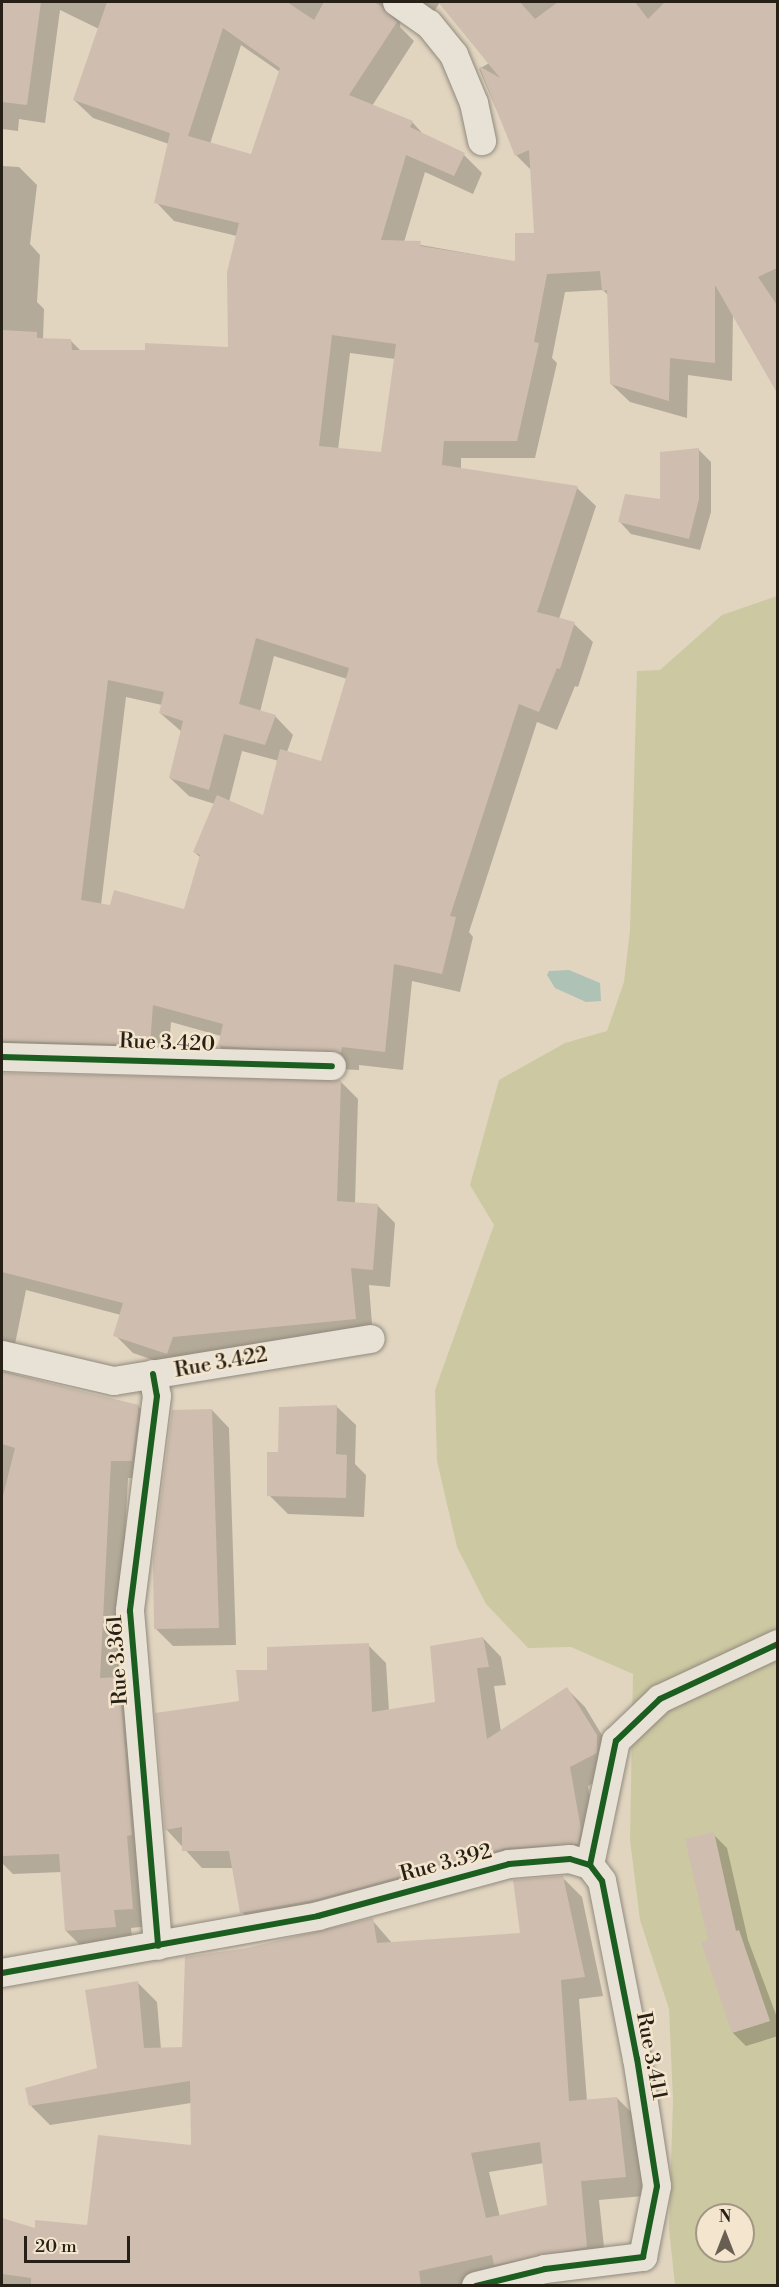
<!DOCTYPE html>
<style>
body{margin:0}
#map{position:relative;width:779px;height:2287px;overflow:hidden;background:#e1d5c0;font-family:"Libre Bodoni",serif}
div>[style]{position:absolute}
.green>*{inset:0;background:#ccc8a2}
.water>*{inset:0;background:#afc2b6}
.shadow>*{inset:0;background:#0003}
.building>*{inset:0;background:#cfbeb0}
.roads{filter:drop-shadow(0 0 2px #918a7d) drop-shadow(0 0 2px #918a7d)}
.minor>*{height:28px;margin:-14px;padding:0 14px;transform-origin:14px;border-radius:14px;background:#e7e1d6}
.cycleway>*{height:6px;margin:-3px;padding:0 3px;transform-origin:3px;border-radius:3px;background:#1b5e20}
span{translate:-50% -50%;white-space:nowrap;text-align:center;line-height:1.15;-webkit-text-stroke:5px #f4e6ce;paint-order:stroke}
.street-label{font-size:21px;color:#272016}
.frame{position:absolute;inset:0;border:3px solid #272016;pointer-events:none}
.north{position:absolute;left:695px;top:2203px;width:60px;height:60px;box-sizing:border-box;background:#f4e6ce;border:2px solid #a29784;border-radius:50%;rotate:0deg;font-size:16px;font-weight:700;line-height:24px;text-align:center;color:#272016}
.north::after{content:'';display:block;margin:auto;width:21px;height:27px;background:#685f52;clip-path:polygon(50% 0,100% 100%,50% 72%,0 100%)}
.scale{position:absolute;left:24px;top:2236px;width:106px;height:27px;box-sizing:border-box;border:3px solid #272016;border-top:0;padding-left:8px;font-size:18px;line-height:21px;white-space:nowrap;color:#272016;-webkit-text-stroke:4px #f4e6ce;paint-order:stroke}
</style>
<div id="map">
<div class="green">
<i style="clip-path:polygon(evenodd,777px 596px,778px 2284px,675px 2285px,669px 2229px,673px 2100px,669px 2009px,640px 1920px,630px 1840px,633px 1674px,571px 1647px,528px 1648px,486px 1604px,457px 1547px,437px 1461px,435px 1390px,494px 1225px,470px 1185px,499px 1080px,565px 1043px,607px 1031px,624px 982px,630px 930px,637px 671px,660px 670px,722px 615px,777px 596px,707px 2215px,743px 2215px,743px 2251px,707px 2251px,707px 2215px)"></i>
</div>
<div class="water">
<i style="clip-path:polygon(569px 970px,600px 983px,601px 1001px,586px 1002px,555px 988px,547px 975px,549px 971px)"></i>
</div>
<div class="shadow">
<i style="clip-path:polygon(evenodd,2px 2px,778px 2px,778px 390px,733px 313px,732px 381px,688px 375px,687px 418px,630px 402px,611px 384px,609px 296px,603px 290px,565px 292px,552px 358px,557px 363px,535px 458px,461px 458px,461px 469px,577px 488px,596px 506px,559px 619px,574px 624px,593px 642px,578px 687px,575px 686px,557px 730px,537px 722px,469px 932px,473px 937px,460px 992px,412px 981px,403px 1070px,359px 1065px,359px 1070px,238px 1064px,219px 1046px,221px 1036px,171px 1022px,168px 1062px,2px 1063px,2px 166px,19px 167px,37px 185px,30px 244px,40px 255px,37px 302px,44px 309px,43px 340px,71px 341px,82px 352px,230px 349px,237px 236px,174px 221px,156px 202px,169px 144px,93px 118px,74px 100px,99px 29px,60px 10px,45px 123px,19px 119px,18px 131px,2px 129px,2px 2px,440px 2px,489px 63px,479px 69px,516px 155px,532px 171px,535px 234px,517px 262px,404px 242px,425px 172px,473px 194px,482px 173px,464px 155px,426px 137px,412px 122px,372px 106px,414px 41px,400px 27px,401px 12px,434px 12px,440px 2px,2px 2px,241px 45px,280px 72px,252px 156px,210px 144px,241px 45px,2px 2px,350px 353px,395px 359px,382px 454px,338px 450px,350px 353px,2px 2px,274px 656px,347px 679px,322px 763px,287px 752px,293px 735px,275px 716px,260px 712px,274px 656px,2px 2px,126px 697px,162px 705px,160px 713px,182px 732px,170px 778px,189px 796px,215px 804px,194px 852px,201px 858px,185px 911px,101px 905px,126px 697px,2px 2px,242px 751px,279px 761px,264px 817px,229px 802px,242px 751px)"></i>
<i style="clip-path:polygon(699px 450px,711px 462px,711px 512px,700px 550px,631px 534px,620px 522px,661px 501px)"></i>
<i style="clip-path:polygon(2px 1075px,340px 1081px,358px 1099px,355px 1204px,377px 1205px,395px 1223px,390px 1287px,369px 1285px,373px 1337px,191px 1354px,185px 1371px,133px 1353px,115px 1335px,121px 1315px,26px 1290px,12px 1359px,2px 1371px,138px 1406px,156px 1424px,150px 1478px,128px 1478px,118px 1678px,136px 1696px,150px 1926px,131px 1928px,133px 1945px,84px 1949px,66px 1931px,62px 1872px,13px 1874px,2px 1863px)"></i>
<i style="clip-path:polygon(336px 1406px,356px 1425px,355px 1464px,366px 1475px,364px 1517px,288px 1514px,269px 1495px,279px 1454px)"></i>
<i style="clip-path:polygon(212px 1410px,229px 1428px,236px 1645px,173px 1646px,156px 1629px)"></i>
<i style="clip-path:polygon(483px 1638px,501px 1657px,506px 1685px,494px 1686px,501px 1732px,567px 1689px,585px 1707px,617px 1760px,615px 1771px,588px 1786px,598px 1848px,260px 1931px,242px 1912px,234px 1868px,202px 1868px,166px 1829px,241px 1702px,269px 1671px,368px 1645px,386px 1663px,389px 1711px,437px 1703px)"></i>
<i style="clip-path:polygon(713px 1834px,727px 1848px,748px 1940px,778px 2020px,778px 2036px,746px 2046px,733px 2033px,710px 1941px)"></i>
<i style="clip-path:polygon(evenodd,563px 1878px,582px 1897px,603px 1996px,579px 1999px,587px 2101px,617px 2098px,636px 2117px,644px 2196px,599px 2200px,606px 2266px,506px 2275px,458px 2286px,2px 2286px,2px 2220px,36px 2229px,89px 2226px,192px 2147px,191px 2103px,50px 2125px,31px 2106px,99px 2069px,138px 1983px,157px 2002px,161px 2049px,184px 2048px,247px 1950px,372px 1920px,392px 1943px,522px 1934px,563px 1878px,544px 2163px,548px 2206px,500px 2217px,489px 2172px,544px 2163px)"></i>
</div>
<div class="building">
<i style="clip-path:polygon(2px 2px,41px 2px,27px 105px,2px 102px)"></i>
<i style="clip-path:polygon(evenodd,107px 2px,287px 2px,314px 20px,324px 2px,374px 2px,381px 6px,397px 22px,349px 95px,413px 121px,410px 127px,465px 153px,454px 176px,406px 155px,381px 240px,421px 241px,420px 246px,515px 261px,515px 233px,534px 233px,529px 150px,515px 156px,479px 66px,500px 78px,438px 2px,520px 2px,535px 19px,558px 2px,635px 2px,648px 19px,665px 2px,777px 2px,777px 268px,758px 277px,777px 305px,777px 393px,715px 285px,715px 363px,670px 358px,669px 401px,610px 384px,607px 290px,602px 291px,600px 271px,547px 274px,534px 342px,539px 343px,517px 441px,444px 441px,442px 465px,578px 486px,537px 612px,575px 622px,560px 669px,557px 668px,539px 712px,519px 704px,450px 916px,456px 917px,442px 974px,394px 964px,385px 1052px,342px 1047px,341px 1053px,218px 1046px,223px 1024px,153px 1005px,150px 1045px,2px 1041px,2px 330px,37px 332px,37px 338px,71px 339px,72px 350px,145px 350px,145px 343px,228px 347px,227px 272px,239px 223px,154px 203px,170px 133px,73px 100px,107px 2px,223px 28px,280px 68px,251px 154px,188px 136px,223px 28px,107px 2px,332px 335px,396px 344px,381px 452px,319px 446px,332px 335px,107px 2px,256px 638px,349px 668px,321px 761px,280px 749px,263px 815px,217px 795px,193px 852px,200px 855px,184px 909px,114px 890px,110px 905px,81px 900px,108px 680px,164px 692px,159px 713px,183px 721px,169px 778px,209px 790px,224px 734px,265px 745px,276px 715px,239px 704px,256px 638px)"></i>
<i style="clip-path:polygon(699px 448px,699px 499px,689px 539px,618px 522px,625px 494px,660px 499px,660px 452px)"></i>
<i style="clip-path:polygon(2px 1073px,341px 1080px,337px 1201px,378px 1204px,373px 1270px,351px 1268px,356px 1319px,173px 1337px,167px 1354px,113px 1336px,123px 1303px,2px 1272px)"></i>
<i style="clip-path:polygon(2px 1372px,139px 1405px,132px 1461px,111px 1461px,100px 1678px,119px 1677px,132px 1835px,127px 1836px,133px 1909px,114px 1910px,116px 1927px,65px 1931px,59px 1854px,2px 1856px,2px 1500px,15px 1448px,2px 1444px)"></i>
<i style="clip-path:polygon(337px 1405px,336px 1454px,347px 1455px,346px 1498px,267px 1496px,267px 1452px,278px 1452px,279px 1407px)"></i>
<i style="clip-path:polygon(212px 1409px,219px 1628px,154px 1629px,153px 1560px,172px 1410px)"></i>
<i style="clip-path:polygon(483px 1637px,489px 1667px,477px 1668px,487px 1739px,567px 1687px,597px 1735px,597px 1753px,570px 1767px,581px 1829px,578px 1844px,505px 1848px,314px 1900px,240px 1913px,229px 1851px,182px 1851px,182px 1827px,165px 1830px,155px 1713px,239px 1701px,236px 1670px,267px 1670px,267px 1647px,369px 1643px,372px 1712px,435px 1702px,430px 1646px)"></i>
<i style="clip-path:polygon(714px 1832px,736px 1931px,739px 1930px,770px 2021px,732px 2033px,701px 1942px,708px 1940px,685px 1839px)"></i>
<i style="clip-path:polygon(evenodd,563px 1876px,585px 1977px,561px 1980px,569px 2101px,617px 2097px,626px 2177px,581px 2181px,587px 2247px,494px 2265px,492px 2255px,419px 2271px,421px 2286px,31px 2286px,31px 2278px,2px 2274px,2px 2218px,35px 2228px,35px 2220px,87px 2225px,98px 2135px,191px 2145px,190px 2081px,29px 2106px,25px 2088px,97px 2068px,85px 1990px,138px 1981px,144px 2048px,182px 2047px,185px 1957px,247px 1948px,373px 1918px,377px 1943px,520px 1933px,513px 1880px,563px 1876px,540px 2142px,547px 2205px,486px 2218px,471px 2153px,540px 2142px)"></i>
</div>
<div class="roads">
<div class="minor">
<i style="left:397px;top:2px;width:39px;rotate:35deg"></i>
<i style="left:429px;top:24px;width:40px;rotate:51deg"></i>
<i style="left:454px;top:55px;width:52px;rotate:67.4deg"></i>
<i style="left:474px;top:103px;width:39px;rotate:78deg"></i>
<i style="left:2px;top:1057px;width:330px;rotate:1.6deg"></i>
<i style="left:2px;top:1355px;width:115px;rotate:13.1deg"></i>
<i style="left:114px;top:1381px;width:260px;rotate:-9.3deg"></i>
<i style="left:153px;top:1374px;width:22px;rotate:80deg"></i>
<i style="left:157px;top:1396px;width:217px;rotate:97.2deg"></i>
<i style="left:130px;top:1611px;width:336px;rotate:85.2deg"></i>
<i style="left:2px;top:1973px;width:321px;rotate:-10.2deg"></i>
<i style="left:318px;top:1916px;width:198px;rotate:-15.2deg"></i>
<i style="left:509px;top:1864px;width:61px;rotate:-4.7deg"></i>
<i style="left:570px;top:1859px;width:21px;rotate:17deg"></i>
<i style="left:590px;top:1865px;width:127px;rotate:-78.2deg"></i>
<i style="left:616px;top:1741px;width:61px;rotate:-43.7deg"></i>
<i style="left:660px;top:1699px;width:130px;rotate:-25deg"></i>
<i style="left:476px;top:2286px;width:71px;rotate:-13.8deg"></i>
<i style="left:545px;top:2269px;width:99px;rotate:-7deg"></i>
<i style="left:643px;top:2257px;width:72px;rotate:-78.8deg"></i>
<i style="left:657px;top:2186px;width:129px;rotate:-98.9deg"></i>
<i style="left:637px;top:2059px;width:181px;rotate:-101.1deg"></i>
<i style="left:602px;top:1881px;width:20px;rotate:-127deg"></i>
</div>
</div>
<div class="cycleway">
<i style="left:2px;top:1057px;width:330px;rotate:1.6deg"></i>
<i style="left:153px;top:1374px;width:22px;rotate:80deg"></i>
<i style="left:157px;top:1396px;width:217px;rotate:97.2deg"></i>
<i style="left:130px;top:1611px;width:336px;rotate:85.2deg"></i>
<i style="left:2px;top:1973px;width:321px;rotate:-10.2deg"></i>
<i style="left:318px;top:1916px;width:198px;rotate:-15.2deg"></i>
<i style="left:509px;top:1864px;width:61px;rotate:-4.7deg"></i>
<i style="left:570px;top:1859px;width:21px;rotate:17deg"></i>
<i style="left:590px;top:1865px;width:127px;rotate:-78.2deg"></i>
<i style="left:616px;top:1741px;width:61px;rotate:-43.7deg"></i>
<i style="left:660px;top:1699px;width:130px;rotate:-25deg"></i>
<i style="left:476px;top:2286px;width:71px;rotate:-13.8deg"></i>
<i style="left:545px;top:2269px;width:99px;rotate:-7deg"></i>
<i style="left:643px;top:2257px;width:72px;rotate:-78.8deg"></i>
<i style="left:657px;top:2186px;width:129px;rotate:-98.9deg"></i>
<i style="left:637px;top:2059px;width:181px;rotate:-101.1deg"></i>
<i style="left:602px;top:1881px;width:20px;rotate:-127deg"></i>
</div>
<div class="street-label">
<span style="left:167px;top:1043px;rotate:2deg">Rue 3.420</span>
<span style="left:221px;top:1363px;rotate:-10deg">Rue 3.422</span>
<span style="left:118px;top:1660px;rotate:-94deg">Rue 3.361</span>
<span style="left:446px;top:1863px;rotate:-15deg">Rue 3.392</span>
<span style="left:651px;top:2056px;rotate:79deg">Rue 3.411</span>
</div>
<div class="frame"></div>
<div class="north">N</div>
<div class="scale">20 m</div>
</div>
